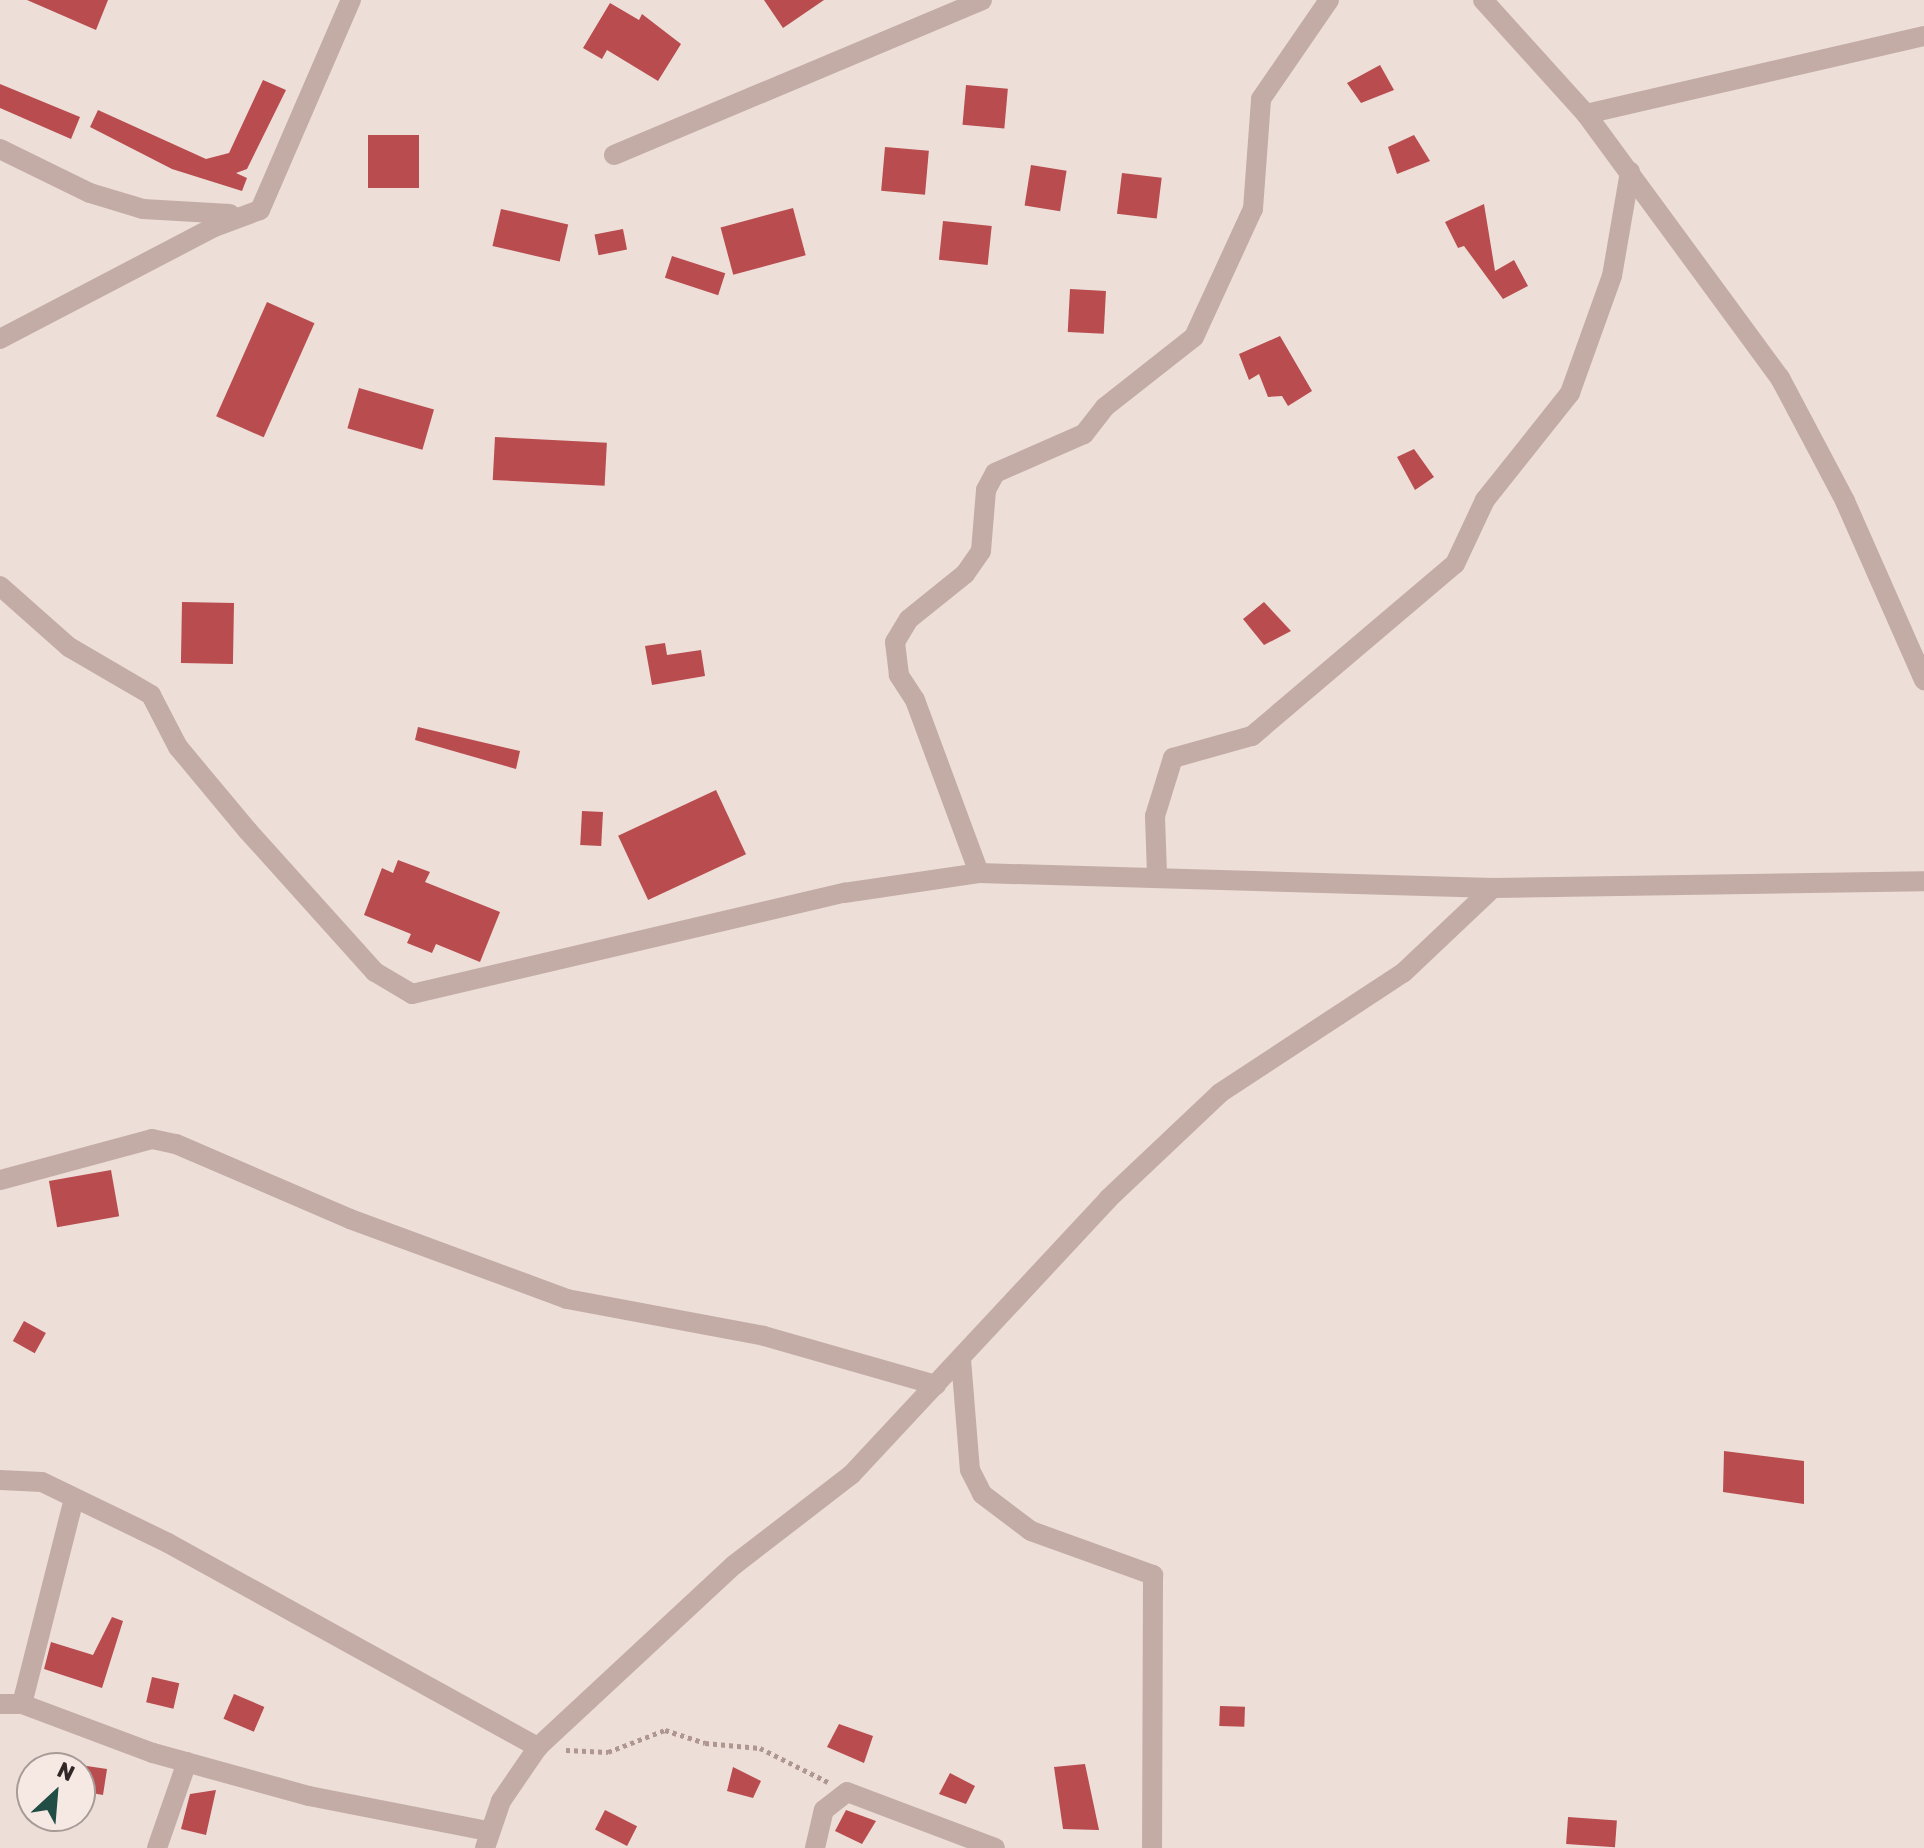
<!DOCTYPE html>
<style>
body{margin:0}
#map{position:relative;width:1924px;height:1848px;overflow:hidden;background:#edded8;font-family:Rubik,sans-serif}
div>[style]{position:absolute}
.building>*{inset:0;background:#b84c4e;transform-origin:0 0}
.path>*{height:5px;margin-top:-2.5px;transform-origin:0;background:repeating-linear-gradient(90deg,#af9691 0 4px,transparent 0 8px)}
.street>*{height:20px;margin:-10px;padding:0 10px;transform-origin:10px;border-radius:10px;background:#c4aca6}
span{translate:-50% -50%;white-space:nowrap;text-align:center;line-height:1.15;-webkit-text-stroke:8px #f6e9e4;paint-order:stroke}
.north{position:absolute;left:16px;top:1752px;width:80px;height:80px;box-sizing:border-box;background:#f6e9e4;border:2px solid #a79b98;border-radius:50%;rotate:26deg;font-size:22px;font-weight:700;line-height:32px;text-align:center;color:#312726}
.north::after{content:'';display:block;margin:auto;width:28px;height:36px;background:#214d45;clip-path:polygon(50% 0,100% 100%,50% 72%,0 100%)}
</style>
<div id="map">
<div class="building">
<i style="clip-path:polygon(27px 0,108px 0,96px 30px)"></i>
<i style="clip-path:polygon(764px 0,824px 0,783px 28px)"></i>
<i style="clip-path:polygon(610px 3px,639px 20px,642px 14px,681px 44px,658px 81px,607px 50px,602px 59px,583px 48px)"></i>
<i style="clip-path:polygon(1380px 65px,1394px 90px,1361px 103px,1347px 83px)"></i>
<i style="clip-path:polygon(263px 80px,286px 90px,247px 169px,236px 173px,247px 178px,242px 191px,172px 169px,90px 127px,98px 110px,206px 159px,229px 153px)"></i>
<i style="clip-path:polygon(0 84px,80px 117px,71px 139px,0 108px)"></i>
<i style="left:966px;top:85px;width:42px;height:40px;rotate:5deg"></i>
<i style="left:368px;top:135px;width:51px;height:53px"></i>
<i style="clip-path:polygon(1414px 135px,1430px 161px,1397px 174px,1388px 147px)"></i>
<i style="left:885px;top:147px;width:44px;height:44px;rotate:5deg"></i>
<i style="left:1031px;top:165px;width:36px;height:41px;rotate:9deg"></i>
<i style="left:1122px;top:173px;width:40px;height:41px;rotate:7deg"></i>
<i style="clip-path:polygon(1484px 204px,1495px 271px,1514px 260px,1528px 286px,1503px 299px,1464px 246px,1458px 248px,1445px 222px)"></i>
<i style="left:793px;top:208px;width:49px;height:75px;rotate:75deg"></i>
<i style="left:501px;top:209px;width:69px;height:38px;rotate:13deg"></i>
<i style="left:943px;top:221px;width:49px;height:39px;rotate:6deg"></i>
<i style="left:623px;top:229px;width:21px;height:29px;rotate:79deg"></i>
<i style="left:672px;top:256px;width:56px;height:23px;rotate:18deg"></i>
<i style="left:1070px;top:289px;width:36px;height:43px;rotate:3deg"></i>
<i style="left:267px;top:302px;width:52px;height:125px;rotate:24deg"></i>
<i style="clip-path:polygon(1280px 336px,1312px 391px,1288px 406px,1282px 396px,1268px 397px,1259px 374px,1249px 380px,1239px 354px)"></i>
<i style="left:359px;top:388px;width:78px;height:42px;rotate:16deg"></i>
<i style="left:495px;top:437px;width:112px;height:43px;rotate:3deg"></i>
<i style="clip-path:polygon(1414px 449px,1434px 477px,1415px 490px,1397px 457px)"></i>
<i style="left:182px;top:602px;width:52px;height:61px;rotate:1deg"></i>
<i style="clip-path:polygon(1264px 602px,1291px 631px,1264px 645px,1243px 619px)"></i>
<i style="clip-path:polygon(665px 643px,667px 655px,701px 650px,705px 676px,652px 685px,645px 646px)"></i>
<i style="clip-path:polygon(418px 727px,520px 751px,516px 769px,415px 740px)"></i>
<i style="left:716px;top:790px;width:71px;height:108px;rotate:65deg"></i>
<i style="left:582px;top:811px;width:21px;height:34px;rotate:3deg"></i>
<i style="clip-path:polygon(398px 860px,430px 872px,425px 882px,500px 912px,480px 962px,436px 944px,432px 953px,407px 943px,411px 934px,364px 915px,382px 868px,393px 873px)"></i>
<i style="left:111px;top:1170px;width:47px;height:63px;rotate:80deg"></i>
<i style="left:24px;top:1321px;width:25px;height:23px;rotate:29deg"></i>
<i style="clip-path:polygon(1724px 1451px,1804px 1461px,1804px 1504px,1723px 1492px)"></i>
<i style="clip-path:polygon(112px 1617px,123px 1621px,102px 1688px,44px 1669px,51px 1642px,93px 1655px)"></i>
<i style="left:152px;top:1677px;width:28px;height:26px;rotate:13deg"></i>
<i style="left:234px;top:1694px;width:33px;height:27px;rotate:23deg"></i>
<i style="left:1220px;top:1706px;width:25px;height:20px;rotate:2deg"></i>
<i style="clip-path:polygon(839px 1724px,873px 1736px,864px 1763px,827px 1747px)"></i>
<i style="clip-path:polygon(1085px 1764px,1099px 1830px,1063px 1829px,1054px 1767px)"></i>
<i style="clip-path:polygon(80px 1765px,107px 1769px,103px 1795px,80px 1791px)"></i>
<i style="clip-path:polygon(733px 1767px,761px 1781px,753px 1798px,727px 1791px)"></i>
<i style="clip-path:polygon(950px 1773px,975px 1786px,966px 1804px,939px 1794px)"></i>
<i style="clip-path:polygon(216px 1790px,206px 1835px,181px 1829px,190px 1794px)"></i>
<i style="left:605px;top:1810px;width:36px;height:22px;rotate:27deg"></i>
<i style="clip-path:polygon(846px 1810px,876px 1821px,862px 1844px,835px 1831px)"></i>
<i style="left:1568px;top:1817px;width:49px;height:27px;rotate:4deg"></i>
</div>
<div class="path">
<i style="left:566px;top:1750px;width:42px;rotate:2.7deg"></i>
<i style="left:608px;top:1752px;width:61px;rotate:-21.1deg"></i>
<i style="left:665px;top:1730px;width:42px;rotate:18deg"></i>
<i style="left:705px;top:1743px;width:55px;rotate:5.2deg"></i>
<i style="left:760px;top:1748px;width:76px;rotate:26.6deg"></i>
</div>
<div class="street">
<i style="left:1483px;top:0;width:154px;rotate:47.9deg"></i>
<i style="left:1586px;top:114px;width:328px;rotate:53.7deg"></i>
<i style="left:1780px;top:378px;width:139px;rotate:62.1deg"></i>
<i style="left:1845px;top:501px;width:196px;rotate:66.2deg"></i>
<i style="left:1586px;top:114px;width:347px;rotate:-13deg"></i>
<i style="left:0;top:149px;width:100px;rotate:26.1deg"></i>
<i style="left:90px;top:193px;width:55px;rotate:16.8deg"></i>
<i style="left:143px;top:209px;width:87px;rotate:3.3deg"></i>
<i style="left:614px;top:155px;width:399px;rotate:-22.8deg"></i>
<i style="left:0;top:339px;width:242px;rotate:-27.6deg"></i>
<i style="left:214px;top:227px;width:49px;rotate:-20.3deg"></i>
<i style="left:260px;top:210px;width:229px;rotate:-66.6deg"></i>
<i style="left:0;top:586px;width:92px;rotate:41.5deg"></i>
<i style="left:69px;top:647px;width:95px;rotate:30.3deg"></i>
<i style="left:151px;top:695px;width:59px;rotate:62.6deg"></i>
<i style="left:178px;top:747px;width:109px;rotate:50.2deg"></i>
<i style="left:248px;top:831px;width:190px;rotate:48deg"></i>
<i style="left:375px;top:972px;width:43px;rotate:30.7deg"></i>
<i style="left:412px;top:994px;width:444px;rotate:-13.2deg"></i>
<i style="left:844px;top:893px;width:136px;rotate:-8.4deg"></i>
<i style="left:979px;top:873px;width:514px;rotate:1.67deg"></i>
<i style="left:1493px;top:888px;width:431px;rotate:-0.9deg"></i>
<i style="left:979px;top:873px;width:184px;rotate:-110.3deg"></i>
<i style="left:915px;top:700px;width:30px;rotate:-123deg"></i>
<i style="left:899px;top:675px;width:33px;rotate:-97deg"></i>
<i style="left:895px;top:642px;width:27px;rotate:-59deg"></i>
<i style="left:909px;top:619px;width:72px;rotate:-38.8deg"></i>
<i style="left:965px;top:574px;width:28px;rotate:-55deg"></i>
<i style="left:981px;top:551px;width:61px;rotate:-85.3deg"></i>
<i style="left:986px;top:490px;width:19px;rotate:-62deg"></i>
<i style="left:995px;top:473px;width:97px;rotate:-23.7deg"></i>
<i style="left:1084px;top:434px;width:34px;rotate:-52deg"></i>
<i style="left:1105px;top:407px;width:113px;rotate:-38.2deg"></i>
<i style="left:1194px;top:337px;width:141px;rotate:-65.3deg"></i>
<i style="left:1253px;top:209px;width:110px;rotate:-85.8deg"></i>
<i style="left:1261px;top:99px;width:120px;rotate:-55.5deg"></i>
<i style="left:1157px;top:874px;width:58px;rotate:-92deg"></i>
<i style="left:1155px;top:816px;width:61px;rotate:-72.8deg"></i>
<i style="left:1173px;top:758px;width:82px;rotate:-15.6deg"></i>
<i style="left:1252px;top:736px;width:266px;rotate:-40.3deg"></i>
<i style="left:1455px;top:564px;width:71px;rotate:-64.9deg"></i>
<i style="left:1485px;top:500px;width:137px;rotate:-51.5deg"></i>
<i style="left:1570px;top:393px;width:124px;rotate:-70.3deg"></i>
<i style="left:1612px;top:276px;width:106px;rotate:-80.2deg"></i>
<i style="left:0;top:1180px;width:157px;rotate:-15.1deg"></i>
<i style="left:152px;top:1139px;width:25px;rotate:12deg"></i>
<i style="left:176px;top:1144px;width:189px;rotate:23.3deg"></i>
<i style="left:350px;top:1219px;width:231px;rotate:20.2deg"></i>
<i style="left:567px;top:1299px;width:200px;rotate:10.6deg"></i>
<i style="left:764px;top:1336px;width:179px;rotate:15.9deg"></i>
<i style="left:961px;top:1359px;width:111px;rotate:85.4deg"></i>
<i style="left:970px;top:1470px;width:27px;rotate:63deg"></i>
<i style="left:982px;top:1494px;width:61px;rotate:37.1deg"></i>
<i style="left:1031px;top:1531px;width:130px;rotate:19.8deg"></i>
<i style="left:1153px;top:1575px;width:273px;rotate:90.2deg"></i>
<i style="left:0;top:1480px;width:42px;rotate:2.7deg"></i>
<i style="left:42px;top:1482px;width:140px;rotate:25.8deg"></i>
<i style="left:168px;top:1543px;width:423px;rotate:28.9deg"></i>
<i style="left:0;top:1704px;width:22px"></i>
<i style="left:22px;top:1704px;width:140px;rotate:20.5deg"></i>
<i style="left:153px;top:1753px;width:162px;rotate:15.4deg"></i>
<i style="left:309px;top:1796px;width:182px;rotate:11.1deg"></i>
<i style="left:22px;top:1704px;width:211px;rotate:-75.8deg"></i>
<i style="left:157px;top:1848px;width:91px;rotate:-70.8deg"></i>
<i style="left:485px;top:1848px;width:50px;rotate:-71.2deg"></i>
<i style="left:501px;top:1801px;width:65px;rotate:-55.6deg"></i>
<i style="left:538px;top:1747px;width:267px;rotate:-42.9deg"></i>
<i style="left:734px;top:1565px;width:148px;rotate:-37.6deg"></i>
<i style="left:851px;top:1475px;width:377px;rotate:-47deg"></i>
<i style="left:1108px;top:1199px;width:154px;rotate:-43.4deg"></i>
<i style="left:1220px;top:1093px;width:219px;rotate:-33.3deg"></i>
<i style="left:1403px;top:973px;width:124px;rotate:-43.4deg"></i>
<i style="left:815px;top:1848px;width:39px;rotate:-77deg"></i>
<i style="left:824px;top:1810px;width:29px;rotate:-38deg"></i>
<i style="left:847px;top:1792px;width:158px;rotate:20.7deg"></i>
</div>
<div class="north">N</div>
</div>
